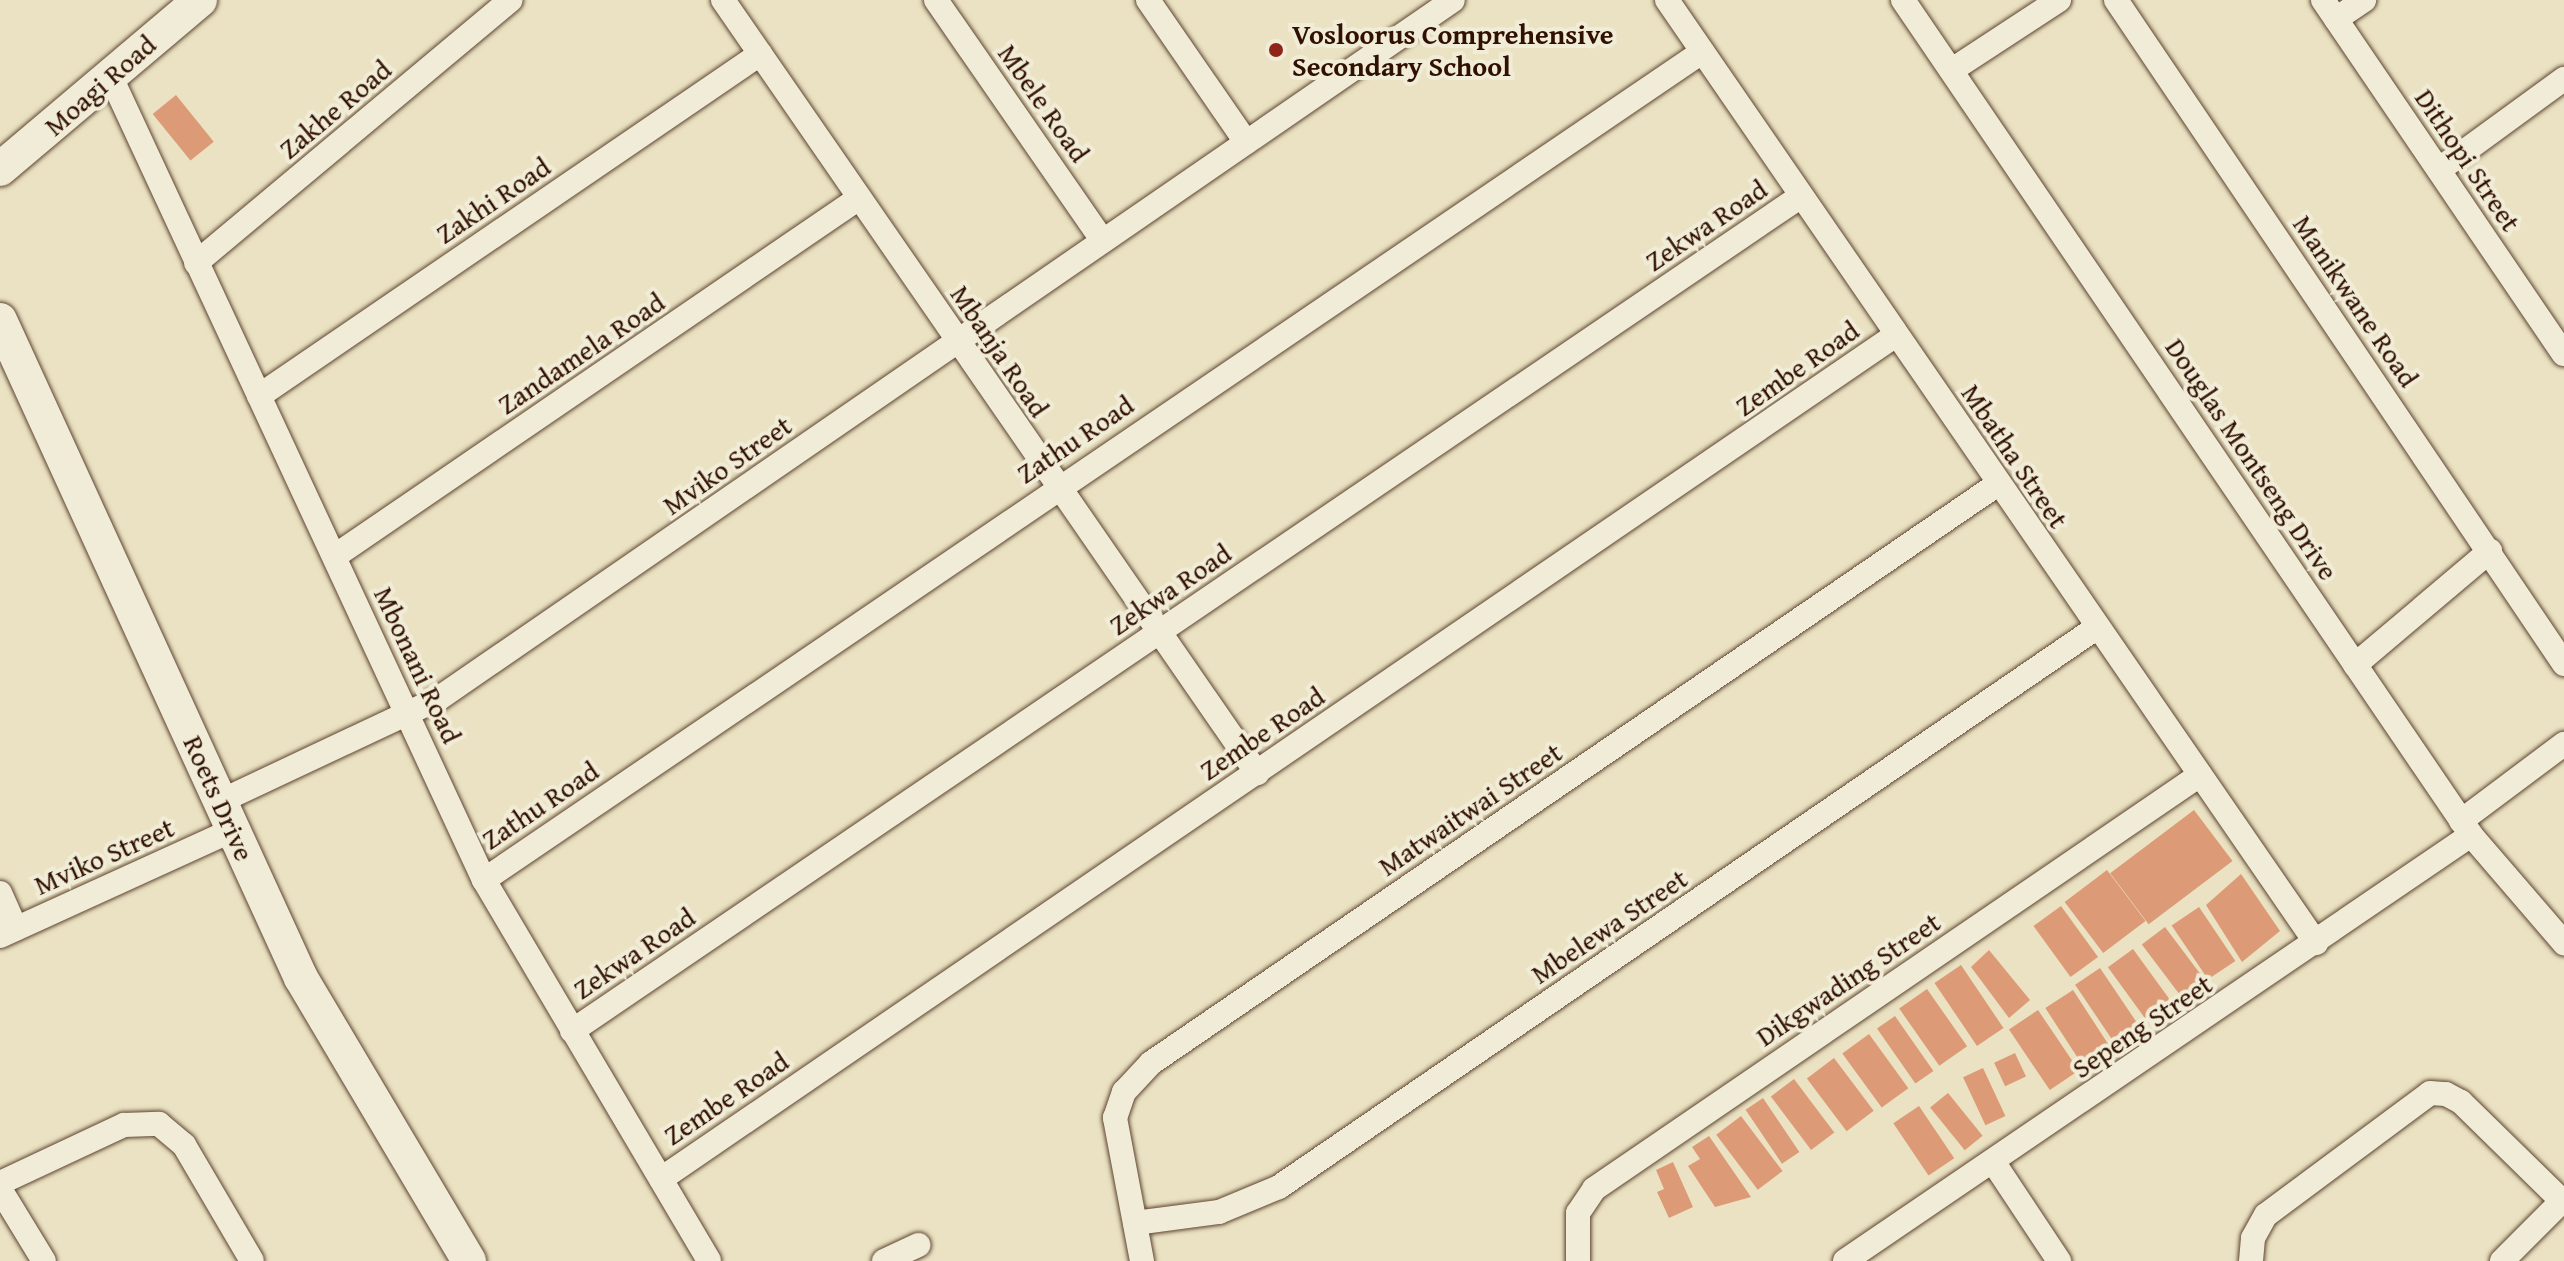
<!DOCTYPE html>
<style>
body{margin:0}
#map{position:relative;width:2564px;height:1261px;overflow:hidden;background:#eae2c2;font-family:"Gentium Book Plus",serif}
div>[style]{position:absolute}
.building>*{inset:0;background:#dc9b76;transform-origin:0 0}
.roads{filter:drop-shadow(0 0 2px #5e4431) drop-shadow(0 0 2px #5e4431)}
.street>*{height:24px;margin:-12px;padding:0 12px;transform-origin:12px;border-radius:12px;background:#f1ecd7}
.secondary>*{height:34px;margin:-17px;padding:0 17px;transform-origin:17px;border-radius:17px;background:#f1ecd7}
.dots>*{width:22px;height:22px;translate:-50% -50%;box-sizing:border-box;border:4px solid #f1ecd7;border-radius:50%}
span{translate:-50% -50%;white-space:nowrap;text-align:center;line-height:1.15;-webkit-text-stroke:8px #f1ecd7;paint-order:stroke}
.poi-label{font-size:28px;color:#301001;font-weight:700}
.left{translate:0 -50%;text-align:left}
.street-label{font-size:28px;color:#301001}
</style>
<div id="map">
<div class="building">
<i style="left:176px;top:95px;width:60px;height:30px;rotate:51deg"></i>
<i style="left:2194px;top:810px;width:64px;height:105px;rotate:53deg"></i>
<i style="left:2107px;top:870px;width:64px;height:53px;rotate:53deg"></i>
<i style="clip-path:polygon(2241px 874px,2280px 931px,2242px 962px,2206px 905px)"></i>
<i style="left:2061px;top:906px;width:63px;height:34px;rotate:54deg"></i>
<i style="left:2199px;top:907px;width:65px;height:33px;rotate:56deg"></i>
<i style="left:2165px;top:927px;width:65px;height:29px;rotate:53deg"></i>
<i style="left:2133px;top:949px;width:65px;height:31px;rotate:54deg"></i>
<i style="clip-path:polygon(1989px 950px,2030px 1000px,2009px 1018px,1971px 967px)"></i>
<i style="left:1961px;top:965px;width:76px;height:32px;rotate:56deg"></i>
<i style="left:2100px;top:968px;width:70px;height:30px;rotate:56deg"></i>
<i style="left:1927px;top:989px;width:70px;height:34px;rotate:55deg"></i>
<i style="left:2073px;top:990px;width:69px;height:33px;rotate:57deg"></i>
<i style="left:2038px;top:1010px;width:73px;height:35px;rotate:56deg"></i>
<i style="left:1895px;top:1016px;width:67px;height:22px;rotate:55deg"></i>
<i style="left:1869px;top:1034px;width:67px;height:33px;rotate:54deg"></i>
<i style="left:2015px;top:1053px;width:26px;height:23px;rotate:65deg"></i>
<i style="left:1834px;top:1058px;width:66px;height:34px;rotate:53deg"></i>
<i style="left:1983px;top:1068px;width:53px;height:22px;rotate:65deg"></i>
<i style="left:1794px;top:1079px;width:67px;height:29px;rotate:53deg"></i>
<i style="left:1948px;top:1093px;width:55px;height:23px;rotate:51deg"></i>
<i style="left:1763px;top:1098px;width:65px;height:21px;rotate:56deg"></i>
<i style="left:1919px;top:1106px;width:63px;height:31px;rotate:56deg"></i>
<i style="left:1741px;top:1116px;width:69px;height:31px;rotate:53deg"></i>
<i style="clip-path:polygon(1709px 1136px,1751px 1197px,1715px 1207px,1688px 1166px,1700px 1159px,1692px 1147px)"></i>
<i style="clip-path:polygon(1673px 1162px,1693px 1207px,1669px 1218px,1657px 1192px,1664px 1189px,1656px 1170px)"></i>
</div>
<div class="roads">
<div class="street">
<i style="left:723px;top:0;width:940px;rotate:55.36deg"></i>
<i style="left:936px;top:0;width:293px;rotate:55.3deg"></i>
<i style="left:1148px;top:0;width:173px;rotate:55.4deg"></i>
<i style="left:1667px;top:0;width:1145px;rotate:55.46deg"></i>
<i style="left:1903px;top:0;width:1010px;rotate:55.77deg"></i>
<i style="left:2471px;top:835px;width:143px;rotate:49.3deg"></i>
<i style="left:2116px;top:0;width:801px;rotate:55.99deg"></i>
<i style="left:2323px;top:0;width:428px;rotate:55.8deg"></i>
<i style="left:2336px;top:19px;width:34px;rotate:-34deg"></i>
<i style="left:1952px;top:70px;width:128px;rotate:-33.2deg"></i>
<i style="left:110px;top:75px;width:888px;rotate:65.08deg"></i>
<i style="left:484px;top:880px;width:442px;rotate:59.4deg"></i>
<i style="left:2439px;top:170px;width:155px;rotate:-36.1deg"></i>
<i style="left:196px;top:263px;width:410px;rotate:-39.9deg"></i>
<i style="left:259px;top:396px;width:607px;rotate:-34.32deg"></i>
<i style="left:335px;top:556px;width:635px;rotate:-34.34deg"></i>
<i style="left:2355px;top:665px;width:177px;rotate:-40.2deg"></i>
<i style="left:221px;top:801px;width:240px;rotate:-25.2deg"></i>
<i style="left:438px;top:699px;width:1232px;rotate:-34.55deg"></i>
<i style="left:2461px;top:821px;width:129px;rotate:-36.8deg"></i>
<i style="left:484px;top:880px;width:1473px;rotate:-34.21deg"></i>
<i style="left:0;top:893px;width:39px;rotate:66deg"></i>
<i style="left:0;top:936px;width:256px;rotate:-24.5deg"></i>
<i style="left:572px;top:1031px;width:1486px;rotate:-34.19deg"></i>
<i style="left:1994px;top:1163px;width:118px;rotate:56.4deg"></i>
<i style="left:661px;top:1179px;width:1496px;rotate:-34.35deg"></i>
<i style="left:0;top:1183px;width:137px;rotate:-25.1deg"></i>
<i style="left:124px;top:1125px;width:35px;rotate:-2deg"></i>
<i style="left:159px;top:1124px;width:33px;rotate:40deg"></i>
<i style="left:184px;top:1145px;width:134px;rotate:59.6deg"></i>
<i style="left:0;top:1189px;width:84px;rotate:58.6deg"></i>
<i style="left:1135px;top:1223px;width:85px;rotate:-7.5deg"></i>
<i style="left:1219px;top:1212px;width:65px;rotate:-22.6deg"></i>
<i style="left:1279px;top:1187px;width:990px;rotate:-34.38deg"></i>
<i style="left:884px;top:1261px;width:38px;rotate:-25deg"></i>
<i style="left:1142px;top:1261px;width:146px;rotate:-100.7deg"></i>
<i style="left:1115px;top:1118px;width:28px;rotate:-71deg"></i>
<i style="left:1124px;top:1092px;width:40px;rotate:-47deg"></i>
<i style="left:1151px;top:1063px;width:1026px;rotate:-34.36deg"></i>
<i style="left:1578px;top:1261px;width:48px;rotate:-90deg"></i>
<i style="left:1578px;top:1213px;width:29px;rotate:-56deg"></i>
<i style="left:1594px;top:1189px;width:734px;rotate:-34.34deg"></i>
<i style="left:1845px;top:1261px;width:757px;rotate:-34.24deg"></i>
<i style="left:2251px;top:1261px;width:23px;rotate:-85deg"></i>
<i style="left:2253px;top:1238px;width:26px;rotate:-61deg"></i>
<i style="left:2266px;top:1215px;width:204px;rotate:-36.6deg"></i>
<i style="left:2430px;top:1093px;width:16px;rotate:4deg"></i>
<i style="left:2446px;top:1094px;width:17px;rotate:28deg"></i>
<i style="left:2461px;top:1102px;width:141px;rotate:44.4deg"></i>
<i style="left:2502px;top:1261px;width:88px;rotate:-45deg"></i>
</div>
<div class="secondary">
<i style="left:0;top:169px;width:262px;rotate:-40.2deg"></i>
<i style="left:0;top:320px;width:724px;rotate:65.42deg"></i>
<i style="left:301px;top:978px;width:329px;rotate:59.3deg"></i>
</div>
</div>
<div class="dots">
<i style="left:1276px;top:50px;background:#8f2418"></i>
</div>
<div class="poi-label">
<span class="left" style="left:1292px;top:50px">Vosloorus Comprehensive<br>Secondary School</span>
</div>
<div class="street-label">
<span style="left:100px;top:85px;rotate:-41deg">Moagi Road</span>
<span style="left:1044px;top:103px;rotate:55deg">Mbele Road</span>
<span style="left:335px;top:109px;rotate:-40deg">Zakhe Road</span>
<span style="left:2468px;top:160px;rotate:56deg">Dithopi Street</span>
<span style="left:493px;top:200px;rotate:-34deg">Zakhi Road</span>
<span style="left:1706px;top:225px;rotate:-34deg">Zekwa Road</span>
<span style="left:2356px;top:301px;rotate:56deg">Manikwane Road</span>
<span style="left:1000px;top:351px;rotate:56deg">Mbanja Road</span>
<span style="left:581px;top:353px;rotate:-34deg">Zandamela Road</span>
<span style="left:1797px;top:368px;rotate:-35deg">Zembe Road</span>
<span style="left:1075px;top:439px;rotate:-34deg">Zathu Road</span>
<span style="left:2015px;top:456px;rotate:56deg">Mbatha Street</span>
<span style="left:2252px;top:459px;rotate:56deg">Douglas Montseng Drive</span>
<span style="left:727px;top:465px;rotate:-35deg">Mviko Street</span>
<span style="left:1170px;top:589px;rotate:-34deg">Zekwa Road</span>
<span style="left:418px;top:665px;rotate:65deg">Mbonani Road</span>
<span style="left:1262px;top:733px;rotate:-34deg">Zembe Road</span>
<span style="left:219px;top:798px;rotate:66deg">Roets Drive</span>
<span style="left:540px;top:805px;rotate:-34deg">Zathu Road</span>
<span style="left:1470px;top:809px;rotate:-34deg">Matwaitwai Street</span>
<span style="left:104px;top:856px;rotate:-24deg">Mviko Street</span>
<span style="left:1609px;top:926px;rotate:-34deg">Mbelewa Street</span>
<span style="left:634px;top:953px;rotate:-34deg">Zekwa Road</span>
<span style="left:1848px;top:979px;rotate:-34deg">Dikgwading Street</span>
<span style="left:2142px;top:1026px;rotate:-34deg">Sepeng Street</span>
<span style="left:726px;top:1098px;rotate:-34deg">Zembe Road</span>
</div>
</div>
